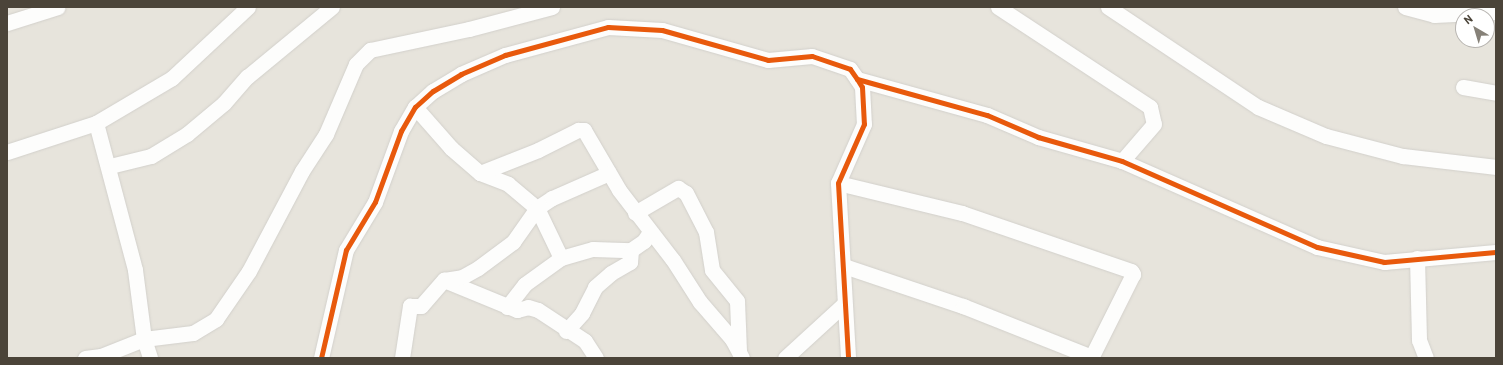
<!DOCTYPE html>
<style>
body{margin:0}
#map{position:relative;width:1503px;height:365px;overflow:hidden;background:#f4f2ee;font-family:Barlow,sans-serif}
div>[style]{position:absolute}
.residential>*{inset:0;background:#e7e4dc}
.roads{filter:drop-shadow(0 0 1px #d2d0cb) drop-shadow(0 0 1px #d2d0cb)}
.street>*{height:15px;margin:-7.5px;padding:0 7.5px;transform-origin:7.5px;border-radius:7.5px;background:#fdfdfc}
.cycleway>*{height:5px;margin:-2.5px;padding:0 2.5px;transform-origin:2.5px;border-radius:2.5px;background:#e8590c}
span{translate:-50% -50%;white-space:nowrap;text-align:center;line-height:1.15;-webkit-text-stroke:3px #fff;paint-order:stroke}
.frame{position:absolute;inset:0;border:8px solid #4b4439;pointer-events:none}
.north{position:absolute;left:1455px;top:8px;width:40px;height:40px;box-sizing:border-box;background:#fff;border:1px solid #b7b4b0;border-radius:50%;rotate:322deg;font-size:11px;font-weight:700;line-height:16px;text-align:center;color:#4b4439}
.north::after{content:'';display:block;margin:auto;width:14px;height:18px;background:#868178;clip-path:polygon(50% 0,100% 100%,50% 72%,0 100%)}
</style>
<div id="map">
<div class="residential">
<i style="clip-path:polygon(evenodd,7px 7px,1496px 7px,1496px 358px,7px 358px,7px 7px,1463px 16px,1487px 16px,1487px 40px,1463px 40px,1463px 16px)"></i>
</div>
<div class="roads">
<div class="street">
<i style="left:998px;top:7px;width:182px;rotate:33.3deg"></i>
<i style="left:1150px;top:107px;width:17px;rotate:77deg"></i>
<i style="left:1154px;top:124px;width:49px;rotate:130.9deg"></i>
<i style="left:1108px;top:7px;width:180px;rotate:33.7deg"></i>
<i style="left:1258px;top:107px;width:74px;rotate:23.1deg"></i>
<i style="left:1326px;top:136px;width:80px;rotate:14.6deg"></i>
<i style="left:1403px;top:156px;width:94px;rotate:6.7deg"></i>
<i style="left:1405px;top:7px;width:30px;rotate:15deg"></i>
<i style="left:1434px;top:15px;width:62px;rotate:-2.8deg"></i>
<i style="left:7px;top:23px;width:53px;rotate:-17.4deg"></i>
<i style="left:857px;top:79px;width:135px;rotate:15.5deg"></i>
<i style="left:987px;top:115px;width:56px;rotate:23.3deg"></i>
<i style="left:1038px;top:137px;width:87px;rotate:15.9deg"></i>
<i style="left:1122px;top:161px;width:213px;rotate:23.8deg"></i>
<i style="left:1317px;top:247px;width:69px;rotate:12.6deg"></i>
<i style="left:1384px;top:262px;width:112px;rotate:-5.1deg"></i>
<i style="left:1463px;top:87px;width:34px;rotate:10deg"></i>
<i style="left:415px;top:107px;width:55px;rotate:48.7deg"></i>
<i style="left:451px;top:148px;width:38px;rotate:41deg"></i>
<i style="left:480px;top:173px;width:30px;rotate:21deg"></i>
<i style="left:508px;top:184px;width:38px;rotate:40deg"></i>
<i style="left:537px;top:208px;width:55px;rotate:64.4deg"></i>
<i style="left:96px;top:123px;width:152px;rotate:75.1deg"></i>
<i style="left:135px;top:270px;width:70px;rotate:82.6deg"></i>
<i style="left:144px;top:339px;width:20px;rotate:72deg"></i>
<i style="left:7px;top:152px;width:94px;rotate:-18deg"></i>
<i style="left:96px;top:123px;width:88px;rotate:-30.6deg"></i>
<i style="left:172px;top:78px;width:104px;rotate:-43.1deg"></i>
<i style="left:110px;top:166px;width:42px;rotate:-13.7deg"></i>
<i style="left:151px;top:156px;width:42px;rotate:-31.4deg"></i>
<i style="left:187px;top:134px;width:48px;rotate:-40deg"></i>
<i style="left:224px;top:103px;width:35px;rotate:-49deg"></i>
<i style="left:247px;top:77px;width:110px;rotate:-39.5deg"></i>
<i style="left:480px;top:173px;width:62px;rotate:-21.6deg"></i>
<i style="left:538px;top:150px;width:45px;rotate:-26.6deg"></i>
<i style="left:578px;top:130px;width:6px"></i>
<i style="left:584px;top:130px;width:69px;rotate:59.7deg"></i>
<i style="left:619px;top:190px;width:88px;rotate:52.4deg"></i>
<i style="left:673px;top:260px;width:50px;rotate:57.3deg"></i>
<i style="left:700px;top:302px;width:49px;rotate:49.1deg"></i>
<i style="left:732px;top:339px;width:21px;rotate:62deg"></i>
<i style="left:838px;top:183px;width:128px;rotate:13.6deg"></i>
<i style="left:962px;top:213px;width:179px;rotate:18.9deg"></i>
<i style="left:1131px;top:271px;width:4px;rotate:56deg"></i>
<i style="left:1133px;top:274px;width:94px;rotate:116.6deg"></i>
<i style="left:635px;top:213px;width:50px;rotate:-30.2deg"></i>
<i style="left:678px;top:188px;width:9px;rotate:32deg"></i>
<i style="left:686px;top:193px;width:44px;rotate:62.9deg"></i>
<i style="left:706px;top:232px;width:38px;rotate:81deg"></i>
<i style="left:712px;top:270px;width:40px;rotate:51deg"></i>
<i style="left:737px;top:301px;width:49px;rotate:87.7deg"></i>
<i style="left:1417px;top:258px;width:82px;rotate:88.6deg"></i>
<i style="left:1419px;top:340px;width:19px;rotate:69deg"></i>
<i style="left:844px;top:266px;width:126px;rotate:18.6deg"></i>
<i style="left:963px;top:306px;width:139px;rotate:21.6deg"></i>
<i style="left:444px;top:280px;width:79px;rotate:22.3deg"></i>
<i style="left:517px;top:310px;width:11px;rotate:-15deg"></i>
<i style="left:528px;top:307px;width:10px;rotate:17deg"></i>
<i style="left:538px;top:310px;width:56px;rotate:33.4deg"></i>
<i style="left:585px;top:341px;width:20px;rotate:57deg"></i>
<i style="left:507px;top:307px;width:29px;rotate:-52deg"></i>
<i style="left:525px;top:284px;width:44px;rotate:-35.8deg"></i>
<i style="left:561px;top:258px;width:33px;rotate:-16deg"></i>
<i style="left:593px;top:249px;width:38px;rotate:2deg"></i>
<i style="left:631px;top:250px;width:16px;rotate:-35deg"></i>
<i style="left:644px;top:241px;width:9px;rotate:-58deg"></i>
<i style="left:566px;top:331px;width:24px;rotate:-48deg"></i>
<i style="left:582px;top:313px;width:29px;rotate:-63deg"></i>
<i style="left:595px;top:287px;width:21px;rotate:-41deg"></i>
<i style="left:611px;top:273px;width:22px;rotate:-30deg"></i>
<i style="left:630px;top:262px;width:12px;rotate:-85deg"></i>
<i style="left:85px;top:358px;width:16px;rotate:-7deg"></i>
<i style="left:101px;top:356px;width:46px;rotate:-21.6deg"></i>
<i style="left:144px;top:339px;width:49px;rotate:-7deg"></i>
<i style="left:193px;top:333px;width:27px;rotate:-31deg"></i>
<i style="left:216px;top:319px;width:58px;rotate:-55.5deg"></i>
<i style="left:249px;top:271px;width:113px;rotate:-62.1deg"></i>
<i style="left:302px;top:171px;width:44px;rotate:-57deg"></i>
<i style="left:326px;top:134px;width:76px;rotate:-66.8deg"></i>
<i style="left:356px;top:64px;width:20px;rotate:-45deg"></i>
<i style="left:370px;top:50px;width:101px;rotate:-12deg"></i>
<i style="left:469px;top:29px;width:86px;rotate:-14.8deg"></i>
<i style="left:321px;top:358px;width:111px;rotate:-77deg"></i>
<i style="left:346px;top:250px;width:56px;rotate:-58.9deg"></i>
<i style="left:375px;top:202px;width:76px;rotate:-69.9deg"></i>
<i style="left:401px;top:131px;width:28px;rotate:-60deg"></i>
<i style="left:415px;top:107px;width:24px;rotate:-42deg"></i>
<i style="left:433px;top:91px;width:33px;rotate:-31deg"></i>
<i style="left:461px;top:74px;width:48px;rotate:-23.4deg"></i>
<i style="left:505px;top:55px;width:107px;rotate:-15.2deg"></i>
<i style="left:608px;top:27px;width:54px;rotate:3.2deg"></i>
<i style="left:662px;top:30px;width:110px;rotate:15.8deg"></i>
<i style="left:768px;top:60px;width:44px;rotate:-5.2deg"></i>
<i style="left:812px;top:56px;width:40px;rotate:18.9deg"></i>
<i style="left:850px;top:69px;width:12px;rotate:55deg"></i>
<i style="left:857px;top:79px;width:9px;rotate:58deg"></i>
<i style="left:862px;top:87px;width:37px;rotate:87deg"></i>
<i style="left:864px;top:124px;width:64px;rotate:113.8deg"></i>
<i style="left:838px;top:183px;width:175px;rotate:86.7deg"></i>
<i style="left:402px;top:358px;width:53px;rotate:-81.3deg"></i>
<i style="left:410px;top:306px;width:11px"></i>
<i style="left:421px;top:306px;width:35px;rotate:-49deg"></i>
<i style="left:444px;top:280px;width:18px;rotate:-9deg"></i>
<i style="left:462px;top:277px;width:18px;rotate:-29deg"></i>
<i style="left:478px;top:268px;width:44px;rotate:-36.6deg"></i>
<i style="left:513px;top:242px;width:42px;rotate:-54.8deg"></i>
<i style="left:537px;top:208px;width:18px;rotate:-34deg"></i>
<i style="left:552px;top:198px;width:62px;rotate:-23.7deg"></i>
<i style="left:785px;top:358px;width:80px;rotate:-42.5deg"></i>
</div>
</div>
<div class="cycleway">
<i style="left:857px;top:79px;width:135px;rotate:15.5deg"></i>
<i style="left:987px;top:115px;width:56px;rotate:23.3deg"></i>
<i style="left:1038px;top:137px;width:87px;rotate:15.9deg"></i>
<i style="left:1122px;top:161px;width:213px;rotate:23.8deg"></i>
<i style="left:1317px;top:247px;width:69px;rotate:12.6deg"></i>
<i style="left:1384px;top:262px;width:112px;rotate:-5.1deg"></i>
<i style="left:321px;top:358px;width:111px;rotate:-77deg"></i>
<i style="left:346px;top:250px;width:56px;rotate:-58.9deg"></i>
<i style="left:375px;top:202px;width:76px;rotate:-69.9deg"></i>
<i style="left:401px;top:131px;width:28px;rotate:-60deg"></i>
<i style="left:415px;top:107px;width:24px;rotate:-42deg"></i>
<i style="left:433px;top:91px;width:33px;rotate:-31deg"></i>
<i style="left:461px;top:74px;width:48px;rotate:-23.4deg"></i>
<i style="left:505px;top:55px;width:107px;rotate:-15.2deg"></i>
<i style="left:608px;top:27px;width:54px;rotate:3.2deg"></i>
<i style="left:662px;top:30px;width:110px;rotate:15.8deg"></i>
<i style="left:768px;top:60px;width:44px;rotate:-5.2deg"></i>
<i style="left:812px;top:56px;width:40px;rotate:18.9deg"></i>
<i style="left:850px;top:69px;width:12px;rotate:55deg"></i>
<i style="left:857px;top:79px;width:9px;rotate:58deg"></i>
<i style="left:862px;top:87px;width:37px;rotate:87deg"></i>
<i style="left:864px;top:124px;width:64px;rotate:113.8deg"></i>
<i style="left:838px;top:183px;width:175px;rotate:86.7deg"></i>
</div>
<div class="frame"></div>
<div class="north">N</div>
</div>
